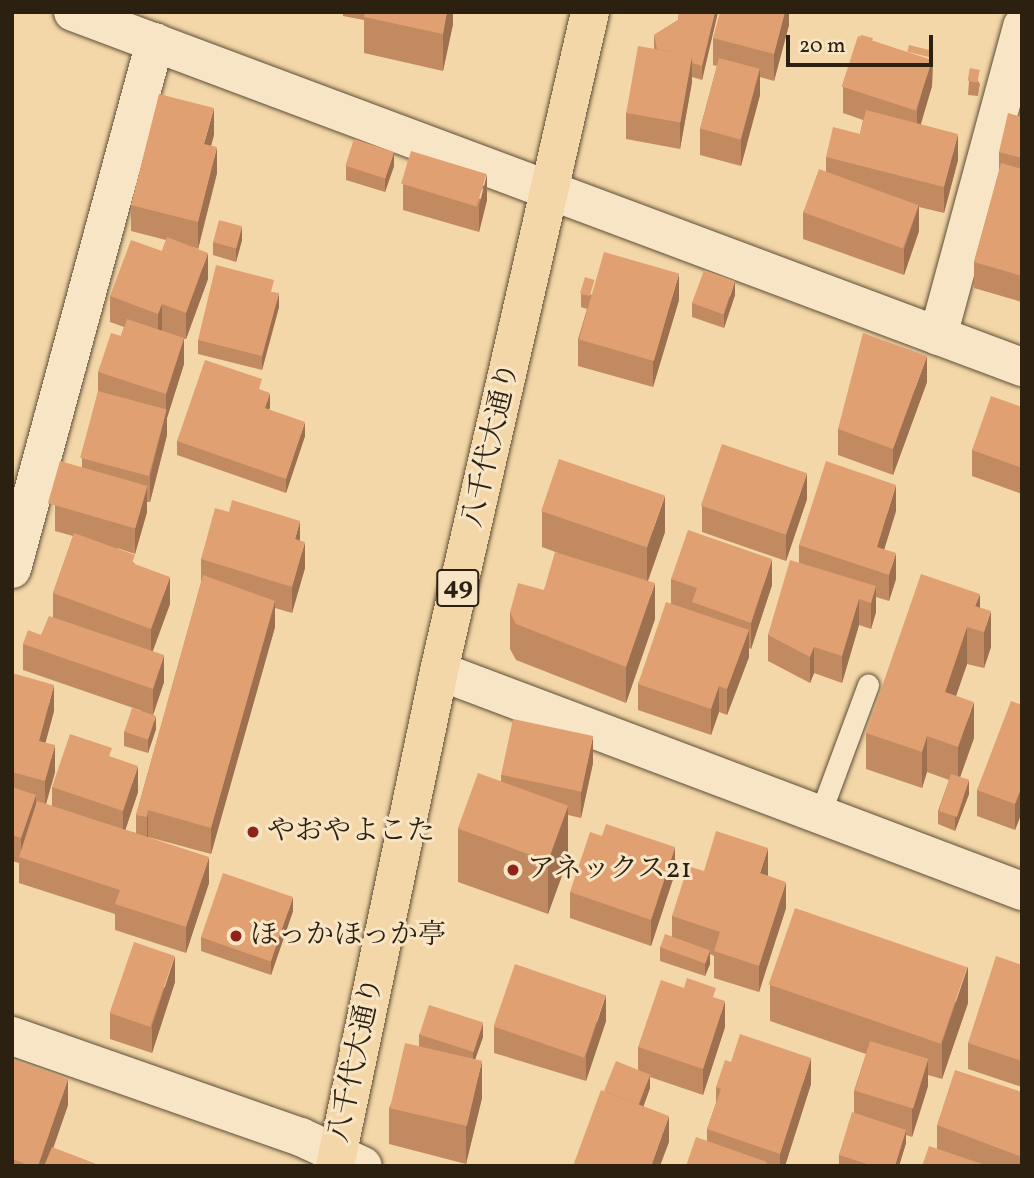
<!DOCTYPE html>
<meta charset="utf-8">
<style>
body{margin:0}
#map{position:relative;width:1034px;height:1178px;overflow:hidden;background:#f4d7a8;font-family:Vollkorn,"Noto Serif JP",serif}
div>[style]{position:absolute}
.roads{filter:drop-shadow(0 0 2px #5e4e36) drop-shadow(0 0 2px #5e4e36)}
.lane>*{height:21px;margin:-10.5px;padding:0 10.5px;transform-origin:10.5px;border-radius:10.5px;background:#f8e5c6}
.street>*{height:38px;margin:-19px;padding:0 19px;transform-origin:19px;border-radius:19px;background:#f8e5c6}
.primary>*{height:38px;margin:-19px;padding:0 19px;transform-origin:19px;border-radius:19px;background:#f4d7a8}
.wall>*{inset:0;background:#c18a61}
.shaded-wall>*{inset:0;background:#9d704f}
.building>*{inset:0;background:#e0a071;transform-origin:0 0}
.dots>*{width:19px;height:19px;translate:-50% -50%;box-sizing:border-box;border:4px solid #f8e5c6;border-radius:50%}
span{translate:-50% -50%;white-space:nowrap;text-align:center;line-height:1.15;-webkit-text-stroke:6px #f8e5c6;paint-order:stroke}
.shield-label span{padding:2px 5px;background:#f8e5c6;border:2px solid;border-radius:5px;-webkit-text-stroke-width:0}
.shield-label{font-size:26px;color:#2c2010;font-weight:700}
.street-label{font-size:28px;color:#2c2010}
.poi-label{font-size:28px;color:#2c2010}
.left{translate:0 -50%;text-align:left}
.frame{position:absolute;inset:0;border:14px solid #2c2010;pointer-events:none}
.scale{position:absolute;left:786px;top:35px;width:147px;height:32px;box-sizing:border-box;border:4px solid #2c2010;border-top:0;padding-left:9px;font-size:21px;line-height:24px;white-space:nowrap;color:#2c2010;-webkit-text-stroke:5px #f8e5c6;paint-order:stroke}
</style>
<div id="map">
<div class="roads">
<div class="lane">
<i style="left:820px;top:814px;width:138px;rotate:-69.6deg"></i>
</div>
<div class="street">
<i style="left:73px;top:12px;width:1013px;rotate:20.51deg"></i>
<i style="left:938px;top:336px;width:321px;rotate:-74.8deg"></i>
<i style="left:12px;top:569px;width:546px;rotate:-74.82deg"></i>
<i style="left:439px;top:671px;width:623px;rotate:20.67deg"></i>
<i style="left:12px;top:1036px;width:306px;rotate:19.3deg"></i>
<i style="left:301px;top:1137px;width:68px;rotate:25.1deg"></i>
</div>
<div class="primary">
<i style="left:335px;top:1166px;width:506px;rotate:-78.13deg"></i>
<i style="left:439px;top:671px;width:676px;rotate:-77.09deg"></i>
</div>
</div>
<div class="wall">
<i style="clip-path:polygon(343px 12px,453px 12px,453px 24px,443px 71px,364px 53px,364px 20px,343px 16px)"></i>
<i style="clip-path:polygon(679px 12px,718px 12px,702px 80px,692px 77px,692px 82px,680px 149px,626px 139px,626px 113px,654px 49px,654px 35px,678px 20px)"></i>
<i style="clip-path:polygon(789px 12px,789px 25px,774px 81px,760px 77px,760px 95px,741px 166px,700px 155px,700px 129px,717px 66px,713px 65px,713px 38px)"></i>
<i style="clip-path:polygon(873px 41px,933px 65px,932px 86px,921px 124px,958px 160px,944px 213px,919px 207px,919px 231px,904px 275px,803px 239px,803px 212px,826px 172px,826px 157px,860px 134px,863px 120px,843px 113px,843px 87px)"></i>
<i style="clip-path:polygon(970px 68px,980px 84px,978px 96px,968px 95px)"></i>
<i style="clip-path:polygon(1022px 117px,1022px 302px,974px 288px,974px 262px,999px 172px,999px 152px)"></i>
<i style="clip-path:polygon(214px 135px,211px 146px,217px 173px,198px 249px,193px 247px,208px 279px,186px 339px,184px 339px,184px 364px,167px 418px,167px 435px,150px 502px,147px 502px,147px 512px,135px 554px,117px 548px,135px 564px,170px 604px,153px 651px,164px 682px,153px 715px,156px 729px,148px 753px,124px 746px,124px 732px,142px 711px,23px 670px,23px 644px,41px 635px,53px 617px,53px 593px,73px 536px,55px 531px,55px 505px,82px 467px,82px 458px,98px 392px,98px 372px,121px 336px,124px 327px,110px 322px,110px 296px,162px 251px,166px 240px,131px 231px,131px 205px)"></i>
<i style="clip-path:polygon(346px 166px,394px 166px,385px 192px,346px 180px)"></i>
<i style="clip-path:polygon(403px 184px,487px 200px,479px 232px,403px 210px)"></i>
<i style="clip-path:polygon(242px 240px,236px 262px,213px 255px,213px 242px)"></i>
<i style="clip-path:polygon(274px 292px,279px 307px,262px 370px,198px 354px,198px 340px)"></i>
<i style="clip-path:polygon(581px 294px,679px 300px,653px 387px,578px 366px,578px 339px,587px 309px,581px 307px)"></i>
<i style="clip-path:polygon(735px 295px,724px 328px,692px 317px,692px 303px)"></i>
<i style="clip-path:polygon(927px 382px,893px 475px,838px 455px,838px 429px)"></i>
<i style="clip-path:polygon(262px 390px,270px 407px,269px 410px,305px 436px,286px 493px,177px 455px,177px 441px)"></i>
<i style="clip-path:polygon(1022px 407px,1022px 494px,972px 476px,972px 450px)"></i>
<i style="clip-path:polygon(807px 499px,786px 561px,702px 532px,702px 506px)"></i>
<i style="clip-path:polygon(542px 511px,665px 532px,648px 581px,655px 619px,626px 703px,516px 660px,510px 649px,510px 612px,544px 590px,558px 553px,542px 547px)"></i>
<i style="clip-path:polygon(896px 511px,884px 549px,896px 579px,889px 601px,876px 597px,876px 612px,871px 629px,859px 625px,842px 683px,814px 673px,810px 683px,768px 661px,768px 635px,799px 563px,799px 545px)"></i>
<i style="clip-path:polygon(300px 540px,305px 568px,292px 613px,275px 608px,275px 627px,211px 854px,148px 837px,209px 883px,186px 953px,115px 930px,115px 914px,19px 883px,19px 863px,12px 861px,12px 673px,54px 711px,45px 743px,55px 772px,46px 804px,52px 806px,52px 787px,112px 757px,138px 792px,125px 830px,136px 833px,136px 815px,201px 583px,201px 559px)"></i>
<i style="clip-path:polygon(671px 579px,772px 585px,751px 649px,749px 648px,749px 657px,727px 715px,719px 712px,711px 735px,638px 710px,638px 684px,671px 603px)"></i>
<i style="clip-path:polygon(980px 607px,991px 647px,984px 668px,967px 664px,956px 696px,974px 738px,960px 777px,969px 794px,955px 831px,938px 824px,938px 811px,949px 780px,927px 772px,922px 788px,866px 769px,866px 733px)"></i>
<i style="clip-path:polygon(1022px 705px,1022px 812px,1015px 830px,977px 816px,977px 790px)"></i>
<i style="clip-path:polygon(593px 763px,581px 818px,568px 815px,568px 859px,548px 914px,458px 882px,458px 828px,501px 781px,501px 775px)"></i>
<i style="clip-path:polygon(704px 871px,768px 875px,768px 876px,786px 908px,759px 992px,714px 978px,714px 956px,710px 954px,710px 964px,705px 976px,660px 961px,660px 947px,672px 937px,672px 916px)"></i>
<i style="clip-path:polygon(675px 873px,651px 946px,570px 918px,570px 892px)"></i>
<i style="clip-path:polygon(293px 911px,271px 975px,201px 951px,201px 937px)"></i>
<i style="clip-path:polygon(1022px 965px,1022px 1087px,968px 1069px,968px 1043px)"></i>
<i style="clip-path:polygon(175px 982px,152px 1053px,110px 1039px,110px 1013px)"></i>
<i style="clip-path:polygon(770px 985px,968px 1003px,942px 1079px,928px 1075px,928px 1086px,912px 1137px,906px 1135px,906px 1143px,899px 1166px,839px 1166px,839px 1155px,854px 1113px,854px 1091px,866px 1054px,770px 1021px)"></i>
<i style="clip-path:polygon(716px 998px,725px 1027px,703px 1095px,650px 1077px,650px 1088px,643px 1106px,669px 1142px,605px 1091px,638px 1070px,638px 1047px)"></i>
<i style="clip-path:polygon(606px 1021px,586px 1081px,494px 1053px,494px 1027px)"></i>
<i style="clip-path:polygon(419px 1034px,483px 1037px,475px 1060px,482px 1098px,466px 1164px,389px 1144px,389px 1108px,419px 1046px)"></i>
<i style="clip-path:polygon(12px 1059px,68px 1105px,53px 1148px,101px 1166px,12px 1166px)"></i>
<i style="clip-path:polygon(811px 1084px,785px 1166px,686px 1166px,707px 1141px,707px 1129px,716px 1103px,716px 1087px)"></i>
<i style="clip-path:polygon(1022px 1092px,1022px 1166px,922px 1166px,937px 1149px,937px 1125px)"></i>
</div>
<div class="shaded-wall">
<i style="clip-path:polygon(447px 12px,453px 12px,453px 24px,443px 71px,443px 34px)"></i>
<i style="clip-path:polygon(715px 12px,718px 12px,702px 80px,702px 66px)"></i>
<i style="clip-path:polygon(785px 12px,789px 12px,789px 25px,774px 81px,774px 54px)"></i>
<i style="clip-path:polygon(933px 51px,932px 86px,917px 136px,917px 110px)"></i>
<i style="clip-path:polygon(692px 56px,692px 82px,680px 149px,680px 123px)"></i>
<i style="clip-path:polygon(760px 69px,760px 95px,741px 166px,741px 140px)"></i>
<i style="clip-path:polygon(214px 108px,214px 135px,204px 170px,204px 144px)"></i>
<i style="clip-path:polygon(958px 134px,958px 160px,944px 213px,944px 187px)"></i>
<i style="clip-path:polygon(217px 147px,217px 173px,198px 249px,198px 222px)"></i>
<i style="clip-path:polygon(394px 152px,394px 166px,385px 192px,385px 179px)"></i>
<i style="clip-path:polygon(487px 174px,487px 200px,479px 232px,479px 206px)"></i>
<i style="clip-path:polygon(919px 205px,919px 231px,904px 275px,904px 249px)"></i>
<i style="clip-path:polygon(242px 226px,242px 240px,236px 262px,236px 248px)"></i>
<i style="clip-path:polygon(208px 253px,208px 279px,186px 339px,186px 313px)"></i>
<i style="clip-path:polygon(679px 274px,679px 300px,653px 387px,653px 361px)"></i>
<i style="clip-path:polygon(735px 281px,735px 295px,724px 328px,724px 315px)"></i>
<i style="clip-path:polygon(279px 293px,279px 307px,262px 370px,262px 356px)"></i>
<i style="clip-path:polygon(162px 304px,162px 330px,158px 340px,158px 314px)"></i>
<i style="clip-path:polygon(184px 338px,184px 364px,167px 418px,167px 435px,150px 502px,150px 476px,166px 412px,166px 394px)"></i>
<i style="clip-path:polygon(927px 356px,927px 382px,893px 475px,893px 449px)"></i>
<i style="clip-path:polygon(270px 393px,270px 407px,265px 422px,265px 408px)"></i>
<i style="clip-path:polygon(305px 422px,305px 436px,286px 493px,286px 479px)"></i>
<i style="clip-path:polygon(807px 473px,807px 499px,786px 561px,786px 535px)"></i>
<i style="clip-path:polygon(896px 485px,896px 511px,877px 573px,877px 547px)"></i>
<i style="clip-path:polygon(147px 486px,147px 512px,135px 554px,135px 527px)"></i>
<i style="clip-path:polygon(665px 496px,665px 532px,647px 583px,647px 547px)"></i>
<i style="clip-path:polygon(300px 521px,300px 547px,295px 539px)"></i>
<i style="clip-path:polygon(305px 542px,305px 568px,292px 613px,292px 587px)"></i>
<i style="clip-path:polygon(896px 553px,896px 579px,889px 601px,889px 575px)"></i>
<i style="clip-path:polygon(772px 559px,772px 585px,751px 649px,751px 623px)"></i>
<i style="clip-path:polygon(170px 577px,170px 604px,151px 655px,151px 629px)"></i>
<i style="clip-path:polygon(655px 583px,655px 619px,626px 703px,626px 667px)"></i>
<i style="clip-path:polygon(876px 586px,876px 612px,871px 629px,871px 603px)"></i>
<i style="clip-path:polygon(980px 594px,980px 631px,975px 606px)"></i>
<i style="clip-path:polygon(859px 599px,859px 625px,842px 683px,842px 656px)"></i>
<i style="clip-path:polygon(275px 601px,275px 627px,211px 854px,211px 828px)"></i>
<i style="clip-path:polygon(991px 611px,991px 647px,984px 668px,984px 632px)"></i>
<i style="clip-path:polygon(967px 627px,967px 664px,945px 728px,945px 692px)"></i>
<i style="clip-path:polygon(749px 630px,749px 657px,727px 715px,727px 689px)"></i>
<i style="clip-path:polygon(814px 647px,814px 673px,810px 683px,810px 657px)"></i>
<i style="clip-path:polygon(164px 655px,164px 682px,153px 715px,153px 689px)"></i>
<i style="clip-path:polygon(54px 685px,54px 711px,39px 767px,39px 741px)"></i>
<i style="clip-path:polygon(719px 686px,719px 712px,711px 735px,711px 709px)"></i>
<i style="clip-path:polygon(974px 702px,974px 738px,958px 783px,958px 747px)"></i>
<i style="clip-path:polygon(156px 716px,156px 729px,148px 753px,148px 740px)"></i>
<i style="clip-path:polygon(593px 736px,593px 763px,581px 818px,581px 791px)"></i>
<i style="clip-path:polygon(927px 736px,927px 772px,922px 788px,922px 752px)"></i>
<i style="clip-path:polygon(55px 745px,55px 772px,45px 807px,45px 781px)"></i>
<i style="clip-path:polygon(138px 766px,138px 792px,123px 837px,123px 811px)"></i>
<i style="clip-path:polygon(969px 780px,969px 794px,955px 831px,955px 817px)"></i>
<i style="clip-path:polygon(1022px 786px,1022px 812px,1015px 830px,1015px 804px)"></i>
<i style="clip-path:polygon(36px 795px,36px 821px,21px 858px,21px 838px)"></i>
<i style="clip-path:polygon(568px 805px,568px 859px,548px 914px,548px 860px)"></i>
<i style="clip-path:polygon(148px 810px,148px 837px,147px 843px,147px 817px)"></i>
<i style="clip-path:polygon(675px 847px,675px 873px,651px 946px,651px 920px)"></i>
<i style="clip-path:polygon(768px 848px,768px 875px,760px 900px,760px 873px)"></i>
<i style="clip-path:polygon(209px 857px,209px 883px,186px 953px,186px 927px)"></i>
<i style="clip-path:polygon(786px 882px,786px 908px,759px 992px,759px 966px)"></i>
<i style="clip-path:polygon(293px 897px,293px 911px,271px 975px,271px 961px)"></i>
<i style="clip-path:polygon(710px 950px,710px 964px,705px 976px,705px 963px)"></i>
<i style="clip-path:polygon(175px 956px,175px 982px,152px 1053px,152px 1026px)"></i>
<i style="clip-path:polygon(968px 966px,968px 1003px,942px 1079px,942px 1043px)"></i>
<i style="clip-path:polygon(606px 995px,606px 1021px,586px 1081px,586px 1055px)"></i>
<i style="clip-path:polygon(725px 1001px,725px 1027px,703px 1095px,703px 1069px)"></i>
<i style="clip-path:polygon(483px 1023px,483px 1037px,473px 1065px,473px 1052px)"></i>
<i style="clip-path:polygon(811px 1058px,811px 1084px,785px 1166px,780px 1166px,780px 1154px)"></i>
<i style="clip-path:polygon(928px 1059px,928px 1086px,912px 1137px,912px 1110px)"></i>
<i style="clip-path:polygon(482px 1061px,482px 1098px,466px 1164px,466px 1127px)"></i>
<i style="clip-path:polygon(650px 1075px,650px 1088px,639px 1119px,639px 1105px)"></i>
<i style="clip-path:polygon(68px 1079px,68px 1105px,47px 1166px,38px 1166px)"></i>
<i style="clip-path:polygon(669px 1116px,669px 1142px,660px 1166px,651px 1166px)"></i>
<i style="clip-path:polygon(906px 1130px,906px 1143px,899px 1166px,895px 1166px)"></i>
</div>
<div class="building">
<i style="clip-path:polygon(365px 12px,447px 12px,443px 34px,364px 17px)"></i>
<i style="clip-path:polygon(679px 12px,715px 12px,702px 66px,692px 63px,692px 56px,657px 49px,654px 35px,678px 20px)"></i>
<i style="clip-path:polygon(720px 12px,785px 12px,774px 54px,713px 38px)"></i>
<i style="clip-path:polygon(861px 35px,873px 38px,872px 41px,860px 37px)"></i>
<i style="left:858px;top:36px;width:78px;height:53px;rotate:18deg"></i>
<i style="left:909px;top:45px;width:25px;height:7px;rotate:14deg"></i>
<i style="left:638px;top:46px;width:55px;height:68px;rotate:10deg"></i>
<i style="left:719px;top:58px;width:42px;height:73px;rotate:15deg"></i>
<i style="left:970px;top:68px;width:10px;height:13px;rotate:11deg"></i>
<i style="clip-path:polygon(159px 94px,214px 108px,204px 144px,217px 147px,198px 222px,131px 205px)"></i>
<i style="clip-path:polygon(866px 110px,958px 134px,944px 187px,826px 157px,833px 127px,860px 134px)"></i>
<i style="clip-path:polygon(1008px 113px,1022px 117px,1022px 158px,999px 152px)"></i>
<i style="left:354px;top:139px;width:42px;height:28px;rotate:18deg"></i>
<i style="left:411px;top:151px;width:79px;height:34px;rotate:17deg"></i>
<i style="clip-path:polygon(1001px 163px,1022px 169px,1022px 276px,974px 262px)"></i>
<i style="left:819px;top:169px;width:106px;height:46px;rotate:20deg"></i>
<i style="left:219px;top:220px;width:24px;height:23px;rotate:15deg"></i>
<i style="clip-path:polygon(167px 237px,208px 253px,186px 313px,162px 304px,158px 314px,110px 296px,131px 240px,162px 251px)"></i>
<i style="left:604px;top:252px;width:78px;height:91px;rotate:16deg"></i>
<i style="clip-path:polygon(216px 265px,274px 280px,271px 292px,279px 293px,262px 356px,198px 340px)"></i>
<i style="left:704px;top:270px;width:33px;height:35px;rotate:20deg"></i>
<i style="left:585px;top:277px;width:10px;height:17px;rotate:17deg"></i>
<i style="clip-path:polygon(127px 319px,184px 338px,166px 394px,98px 372px,111px 333px,121px 336px)"></i>
<i style="clip-path:polygon(863px 333px,927px 356px,893px 449px,838px 429px)"></i>
<i style="clip-path:polygon(205px 360px,262px 379px,259px 389px,270px 393px,265px 408px,305px 422px,286px 479px,177px 441px)"></i>
<i style="left:98px;top:391px;width:71px;height:69px;rotate:15deg"></i>
<i style="clip-path:polygon(991px 396px,1022px 407px,1022px 468px,972px 450px)"></i>
<i style="left:722px;top:444px;width:90px;height:65px;rotate:19deg"></i>
<i style="left:559px;top:459px;width:112px;height:55px;rotate:19deg"></i>
<i style="left:60px;top:461px;width:91px;height:44px;rotate:16deg"></i>
<i style="clip-path:polygon(826px 461px,896px 485px,877px 547px,896px 553px,889px 575px,799px 545px)"></i>
<i style="clip-path:polygon(232px 500px,300px 521px,295px 539px,305px 542px,292px 587px,201px 559px,215px 508px,229px 512px)"></i>
<i style="clip-path:polygon(688px 530px,772px 559px,751px 623px,692px 602px,697px 588px,671px 579px)"></i>
<i style="clip-path:polygon(74px 533px,135px 555px,132px 563px,170px 577px,151px 629px,53px 593px)"></i>
<i style="clip-path:polygon(555px 552px,655px 583px,626px 667px,516px 624px,510px 612px,518px 583px,544px 590px)"></i>
<i style="clip-path:polygon(790px 560px,876px 586px,871px 603px,859px 599px,842px 656px,814px 647px,810px 657px,768px 635px)"></i>
<i style="clip-path:polygon(921px 574px,980px 594px,975px 606px,991px 611px,984px 632px,967px 627px,945px 692px,974px 702px,958px 747px,927px 736px,922px 752px,866px 733px)"></i>
<i style="clip-path:polygon(203px 575px,275px 601px,211px 828px,148px 810px,147px 817px,136px 815px)"></i>
<i style="clip-path:polygon(666px 602px,749px 630px,727px 689px,719px 686px,711px 709px,638px 684px)"></i>
<i style="clip-path:polygon(49px 616px,164px 655px,153px 689px,23px 644px,28px 630px,41px 635px)"></i>
<i style="clip-path:polygon(12px 673px,54px 685px,39px 741px,55px 745px,45px 781px,12px 772px)"></i>
<i style="clip-path:polygon(1011px 701px,1022px 705px,1022px 786px,1015px 804px,977px 790px)"></i>
<i style="left:132px;top:708px;width:25px;height:25px;rotate:18deg"></i>
<i style="left:513px;top:719px;width:82px;height:57px;rotate:12deg"></i>
<i style="clip-path:polygon(70px 734px,112px 748px,109px 756px,138px 766px,123px 811px,52px 787px)"></i>
<i style="left:478px;top:773px;width:96px;height:59px;rotate:20deg"></i>
<i style="left:951px;top:774px;width:19px;height:39px;rotate:18deg"></i>
<i style="clip-path:polygon(12px 787px,36px 795px,21px 838px,12px 835px)"></i>
<i style="clip-path:polygon(37px 801px,209px 857px,186px 927px,115px 904px,120px 890px,19px 857px)"></i>
<i style="clip-path:polygon(606px 824px,675px 847px,651px 920px,570px 892px,590px 832px,602px 836px)"></i>
<i style="clip-path:polygon(716px 831px,768px 848px,760px 873px,786px 882px,759px 966px,714px 951px,720px 932px,672px 916px,688px 866px,704px 871px)"></i>
<i style="left:223px;top:873px;width:74px;height:68px;rotate:19deg"></i>
<i style="left:795px;top:908px;width:182px;height:81px;rotate:19deg"></i>
<i style="left:665px;top:934px;width:48px;height:14px;rotate:20deg"></i>
<i style="left:134px;top:942px;width:43px;height:75px;rotate:19deg"></i>
<i style="clip-path:polygon(996px 956px,1022px 965px,1022px 1061px,968px 1043px)"></i>
<i style="left:515px;top:964px;width:96px;height:66px;rotate:19deg"></i>
<i style="clip-path:polygon(687px 978px,716px 988px,713px 997px,725px 1001px,703px 1069px,638px 1047px,661px 980px,684px 988px)"></i>
<i style="left:429px;top:1005px;width:57px;height:31px;rotate:18deg"></i>
<i style="clip-path:polygon(740px 1034px,811px 1058px,780px 1154px,707px 1129px,721px 1089px,716px 1087px,725px 1060px,731px 1062px)"></i>
<i style="left:870px;top:1041px;width:61px;height:52px;rotate:17deg"></i>
<i style="left:405px;top:1043px;width:79px;height:67px;rotate:13deg"></i>
<i style="clip-path:polygon(12px 1059px,68px 1079px,38px 1166px,31px 1166px,12px 1159px)"></i>
<i style="left:616px;top:1061px;width:37px;height:32px;rotate:22deg"></i>
<i style="clip-path:polygon(955px 1070px,1022px 1092px,1022px 1157px,937px 1125px)"></i>
<i style="clip-path:polygon(601px 1090px,669px 1116px,651px 1166px,573px 1166px)"></i>
<i style="clip-path:polygon(852px 1112px,906px 1130px,895px 1166px,873px 1166px,839px 1155px)"></i>
<i style="clip-path:polygon(696px 1137px,767px 1162px,766px 1166px,686px 1166px)"></i>
<i style="clip-path:polygon(929px 1146px,988px 1166px,922px 1166px)"></i>
<i style="clip-path:polygon(52px 1147px,101px 1166px,44px 1166px)"></i>
</div>
<div class="dots">
<i style="left:253px;top:832px;background:#8f2418"></i>
<i style="left:513px;top:870px;background:#8f2418"></i>
<i style="left:236px;top:936px;background:#8f2418"></i>
</div>
<div class="shield-label">
<span style="left:458px;top:588px">49</span>
</div>
<div class="street-label">
<span style="left:492px;top:445px;rotate:-77deg">八千代大通り</span>
<span style="left:357px;top:1060px;rotate:-78deg">八千代大通り</span>
</div>
<div class="poi-label">
<span class="left" style="left:267px;top:832px">やおやよこた</span>
<span class="left" style="left:527px;top:870px">アネックス21</span>
<span class="left" style="left:250px;top:936px">ほっかほっか亭</span>
</div>
<div class="frame"></div>
<div class="scale">20 m</div>
</div>
